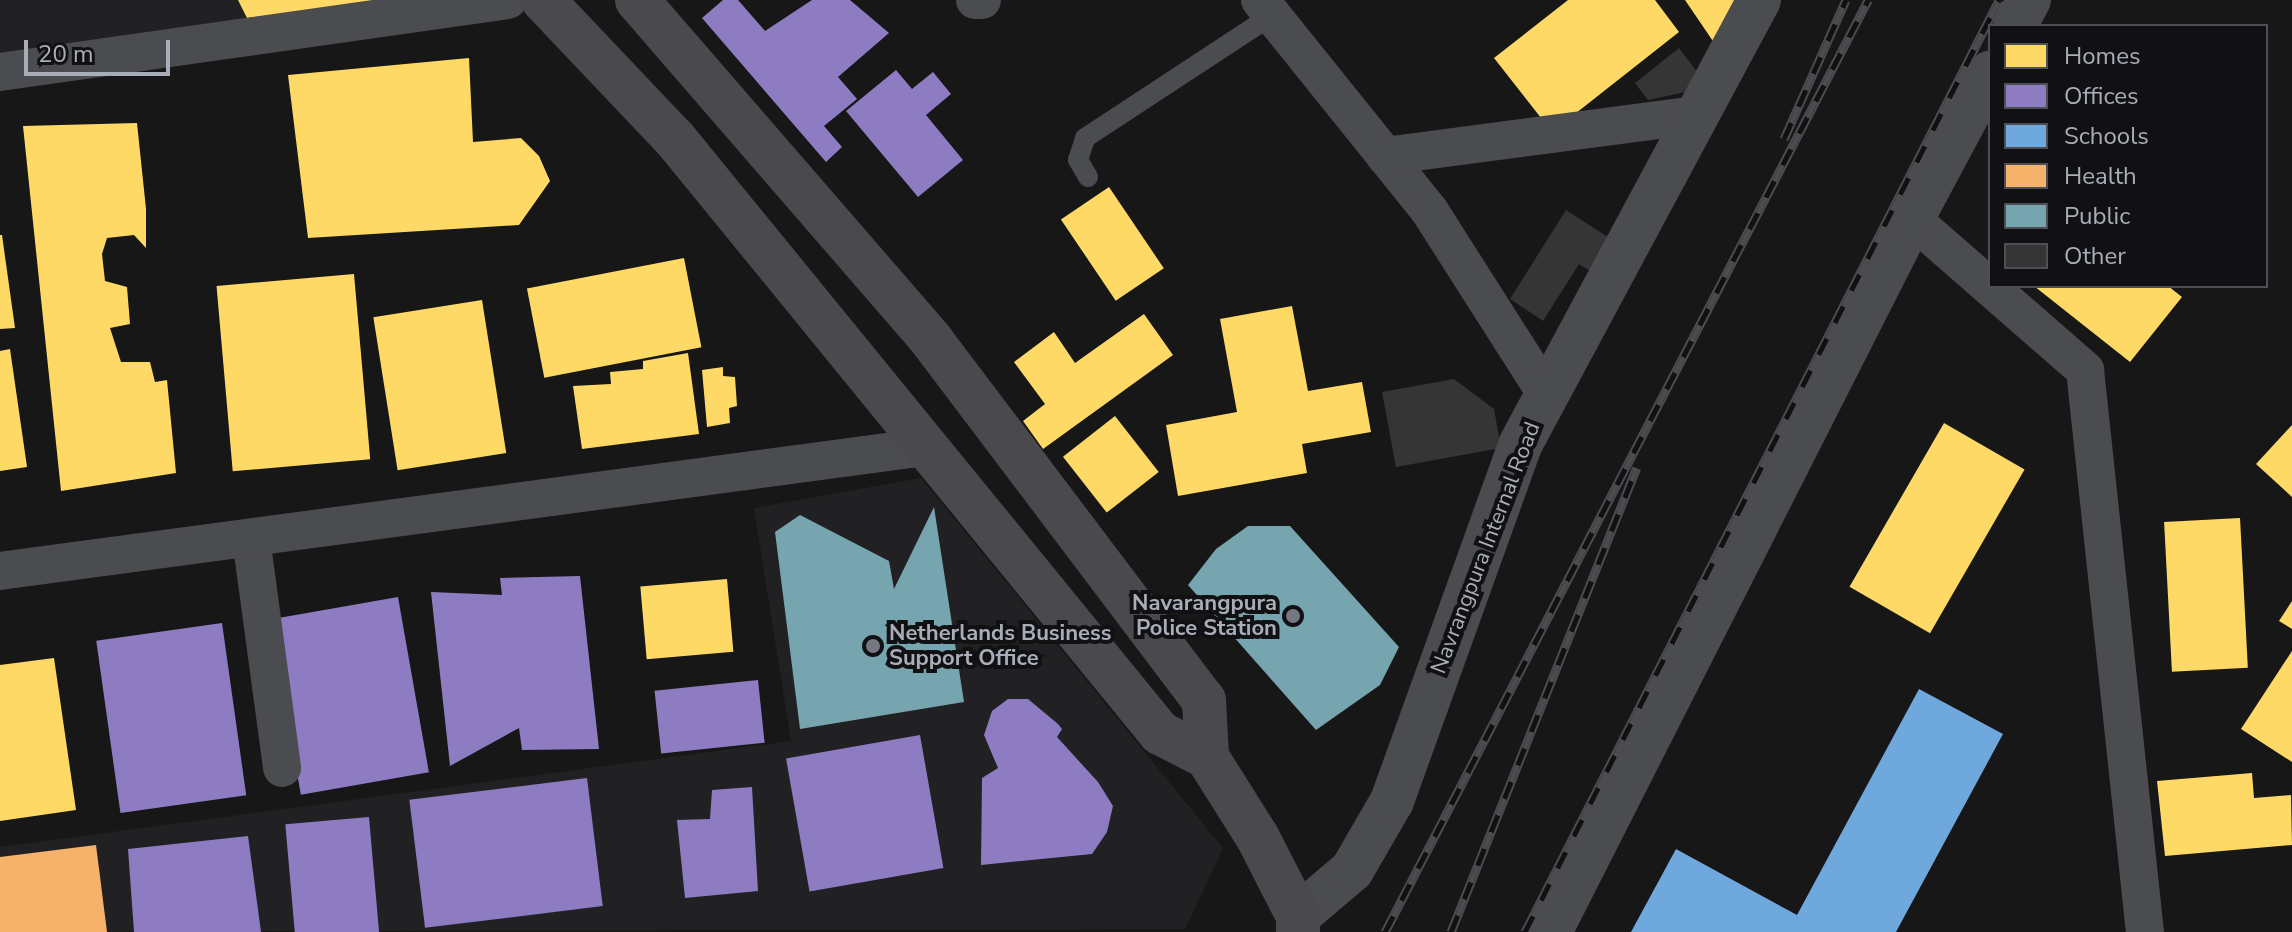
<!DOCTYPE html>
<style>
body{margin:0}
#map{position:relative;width:2292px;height:932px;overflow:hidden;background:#171717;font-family:"Nunito Sans",sans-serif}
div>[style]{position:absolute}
.built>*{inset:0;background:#212123}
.homes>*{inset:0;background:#ffd966;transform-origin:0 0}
.offices>*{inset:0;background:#8e7cc3;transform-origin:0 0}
.schools>*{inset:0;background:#6fa8dc}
.health>*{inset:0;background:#f6b26b}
.public>*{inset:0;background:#76a5af}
.building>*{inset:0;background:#353536}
.service>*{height:20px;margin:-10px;padding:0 10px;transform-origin:10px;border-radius:10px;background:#4b4c50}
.minor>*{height:38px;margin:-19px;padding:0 19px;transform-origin:19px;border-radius:19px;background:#4b4c50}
.tertiary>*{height:44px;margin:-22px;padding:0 22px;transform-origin:22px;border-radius:22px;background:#4b4c50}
.secondary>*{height:44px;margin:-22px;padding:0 22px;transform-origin:22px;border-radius:22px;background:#4a4a4e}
.rail>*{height:9px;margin-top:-4.5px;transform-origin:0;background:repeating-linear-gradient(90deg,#111113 0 18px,#4b4c4f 0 36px);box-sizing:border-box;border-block:2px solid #4b4c4f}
.dots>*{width:22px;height:22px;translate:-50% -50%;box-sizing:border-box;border:4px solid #111113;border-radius:50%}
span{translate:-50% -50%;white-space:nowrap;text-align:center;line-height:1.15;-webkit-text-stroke:8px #111113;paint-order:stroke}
.street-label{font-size:22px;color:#a8adb8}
.poi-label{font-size:22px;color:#a8adb8;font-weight:700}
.right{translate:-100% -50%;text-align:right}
.left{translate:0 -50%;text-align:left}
.legend{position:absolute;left:1988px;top:24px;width:280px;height:264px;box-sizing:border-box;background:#111113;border:2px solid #4d4f55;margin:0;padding:10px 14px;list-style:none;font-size:24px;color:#a8adb8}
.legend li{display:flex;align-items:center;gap:16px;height:40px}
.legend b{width:40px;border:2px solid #4d4f55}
.scale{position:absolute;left:24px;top:40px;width:146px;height:36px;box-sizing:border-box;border:4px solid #a8adb8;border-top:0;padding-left:10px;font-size:24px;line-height:28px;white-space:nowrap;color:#a8adb8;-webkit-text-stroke:6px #111113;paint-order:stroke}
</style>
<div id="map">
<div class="built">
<i style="clip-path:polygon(0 0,428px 0,0 63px)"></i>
<i style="clip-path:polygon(921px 478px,1223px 848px,1185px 929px,0 932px,0 847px,791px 741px,754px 508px)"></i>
</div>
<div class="homes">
<i style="clip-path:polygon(238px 0,394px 0,247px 18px)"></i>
<i style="clip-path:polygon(1568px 0,1655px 0,1679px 32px,1552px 132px,1494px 58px)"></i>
<i style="clip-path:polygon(1685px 0,1746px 0,1721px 53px)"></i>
<i style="clip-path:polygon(469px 58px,473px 142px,521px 138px,539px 156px,550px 181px,519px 225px,308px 238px,288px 75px)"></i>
<i style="clip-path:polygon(137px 123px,146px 209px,146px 248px,134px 235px,107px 238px,102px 254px,105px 281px,127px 287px,130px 324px,110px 328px,121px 362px,150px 362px,155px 382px,167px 380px,176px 473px,61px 491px,23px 126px)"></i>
<i style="left:1109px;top:187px;width:98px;height:58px;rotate:56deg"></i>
<i style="clip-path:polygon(0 235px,2px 235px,15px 328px,0 329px)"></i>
<i style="left:684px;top:258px;width:91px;height:160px;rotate:79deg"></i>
<i style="left:354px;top:274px;width:186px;height:138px;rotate:85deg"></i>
<i style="clip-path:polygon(2034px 286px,2168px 286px,2182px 297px,2130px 362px)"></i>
<i style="left:482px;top:300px;width:155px;height:110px;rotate:81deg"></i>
<i style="clip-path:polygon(1292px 306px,1308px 391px,1362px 382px,1371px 432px,1302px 444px,1307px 473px,1178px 496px,1166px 425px,1237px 412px,1220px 319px)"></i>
<i style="clip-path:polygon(1144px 314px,1173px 355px,1043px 449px,1023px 421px,1045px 404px,1014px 362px,1054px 332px,1075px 363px)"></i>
<i style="clip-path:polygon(10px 349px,27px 467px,0 471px,0 351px)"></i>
<i style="clip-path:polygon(688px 353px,699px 434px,582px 449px,573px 386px,611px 384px,610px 372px,643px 369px,643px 361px)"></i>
<i style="clip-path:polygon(723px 367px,723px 376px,735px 377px,737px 406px,729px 408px,730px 423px,707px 427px,702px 370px)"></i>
<i style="left:1115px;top:416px;width:71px;height:66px;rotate:52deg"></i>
<i style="left:1944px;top:423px;width:93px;height:189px;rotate:30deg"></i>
<i style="clip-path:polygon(2292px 425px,2292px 497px,2256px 464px)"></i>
<i style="left:2240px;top:518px;width:150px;height:76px;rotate:87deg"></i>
<i style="left:727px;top:579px;width:73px;height:87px;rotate:85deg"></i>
<i style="clip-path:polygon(2292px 601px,2292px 629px,2279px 621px)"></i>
<i style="clip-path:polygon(2292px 651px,2292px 762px,2241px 729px)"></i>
<i style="clip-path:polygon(54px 658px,76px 810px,0 821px,0 665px)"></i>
<i style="clip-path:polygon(2252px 773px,2254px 798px,2291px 795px,2292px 845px,2165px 856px,2157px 781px)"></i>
</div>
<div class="offices">
<i style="clip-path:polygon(723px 0,738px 0,765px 31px,812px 0,850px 0,889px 33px,838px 77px,857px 99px,824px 126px,842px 147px,826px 162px,702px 18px)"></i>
<i style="clip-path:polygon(896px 70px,912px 89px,933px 72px,951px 94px,926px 115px,963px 160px,918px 197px,846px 111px)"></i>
<i style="clip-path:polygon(580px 576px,599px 749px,522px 750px,519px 728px,450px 766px,431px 592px,502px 595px,500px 578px)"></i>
<i style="left:398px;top:597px;width:178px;height:130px;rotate:80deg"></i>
<i style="left:222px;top:623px;width:174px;height:127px;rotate:82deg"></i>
<i style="left:758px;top:680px;width:63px;height:104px;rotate:84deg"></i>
<i style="clip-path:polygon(1008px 699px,1028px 699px,1058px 724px,1062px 729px,1057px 737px,1098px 782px,1113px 806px,1107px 832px,1092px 854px,981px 865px,982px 778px,998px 768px,984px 735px,992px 711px)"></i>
<i style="left:920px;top:735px;width:135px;height:136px;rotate:80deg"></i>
<i style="left:587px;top:778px;width:129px;height:179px;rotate:83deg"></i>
<i style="clip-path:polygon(752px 787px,758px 891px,685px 898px,677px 820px,710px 819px,712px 790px)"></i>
<i style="left:369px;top:817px;width:116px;height:84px;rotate:85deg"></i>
<i style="clip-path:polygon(248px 836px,261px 932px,134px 932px,128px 849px)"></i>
</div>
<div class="schools">
<i style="clip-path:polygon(1919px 689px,2003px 734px,1896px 932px,1631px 932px,1676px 849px,1797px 915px)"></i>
</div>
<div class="health">
<i style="clip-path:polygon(96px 845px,107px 932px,0 932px,0 857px)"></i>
</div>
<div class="public">
<i style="clip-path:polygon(934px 507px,964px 702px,800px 729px,775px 532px,800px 515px,889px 561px,894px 589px)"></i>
<i style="clip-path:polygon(1248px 526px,1290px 526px,1399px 647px,1380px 685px,1316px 730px,1188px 585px,1216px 549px)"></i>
</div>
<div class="building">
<i style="clip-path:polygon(1679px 48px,1709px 87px,1648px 100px,1635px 83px)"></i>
<i style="clip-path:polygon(1566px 210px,1625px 248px,1605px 280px,1579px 264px,1543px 321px,1510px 299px)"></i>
<i style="clip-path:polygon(1454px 379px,1494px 409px,1501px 448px,1396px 467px,1382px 392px)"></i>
</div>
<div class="service">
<i style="left:1088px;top:177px;width:20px;rotate:-120deg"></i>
<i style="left:1078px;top:160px;width:23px;rotate:-72deg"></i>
<i style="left:1085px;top:138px;width:224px;rotate:-33.3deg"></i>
</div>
<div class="minor">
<i style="left:975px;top:0;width:7px"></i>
<i style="left:1260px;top:0;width:270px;rotate:51.2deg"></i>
<i style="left:1429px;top:210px;width:219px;rotate:57.5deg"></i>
<i style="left:0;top:72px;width:513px;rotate:-8.07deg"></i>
<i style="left:1385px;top:156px;width:315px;rotate:-7.5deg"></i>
<i style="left:1912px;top:219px;width:230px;rotate:41.1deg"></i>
<i style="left:2085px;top:370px;width:565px;rotate:83.91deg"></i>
<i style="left:251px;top:538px;width:232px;rotate:82.3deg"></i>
<i style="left:0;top:571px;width:932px;rotate:-7.64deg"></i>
</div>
<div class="tertiary">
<i style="left:2015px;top:26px;width:30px;rotate:-62deg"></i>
<i style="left:1298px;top:916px;width:71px;rotate:-40.4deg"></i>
<i style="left:1352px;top:870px;width:80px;rotate:-59.9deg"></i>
<i style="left:1392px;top:801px;width:378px;rotate:-70.2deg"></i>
<i style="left:1520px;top:445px;width:505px;rotate:-61.76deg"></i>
<i style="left:1550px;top:932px;width:800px;rotate:-63.08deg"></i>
<i style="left:1912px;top:219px;width:166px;rotate:-61.9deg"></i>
</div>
<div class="secondary">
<i style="left:543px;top:0;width:192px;rotate:46.5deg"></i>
<i style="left:675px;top:139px;width:767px;rotate:50.77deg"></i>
<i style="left:1160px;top:733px;width:53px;rotate:27.1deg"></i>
<i style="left:637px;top:0;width:451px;rotate:49.1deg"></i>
<i style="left:932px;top:341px;width:450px;rotate:52.9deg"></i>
<i style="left:1204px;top:700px;width:57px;rotate:87deg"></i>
<i style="left:1207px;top:757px;width:96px;rotate:57.8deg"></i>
<i style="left:1258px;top:838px;width:88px;rotate:62.9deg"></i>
<i style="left:1298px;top:916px;width:16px;rotate:90deg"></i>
</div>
<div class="rail">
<i style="left:1784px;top:139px;width:152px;rotate:-66deg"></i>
<i style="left:1385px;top:932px;width:1050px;rotate:-62.6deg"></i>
<i style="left:1451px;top:932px;width:500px;rotate:-68.2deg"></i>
<i style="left:1525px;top:932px;width:1046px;rotate:-63.04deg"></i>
</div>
<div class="dots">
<i style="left:1293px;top:616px;background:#757880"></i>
<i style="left:873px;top:646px;background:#757880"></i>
</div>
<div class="street-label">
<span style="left:1486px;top:548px;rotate:-69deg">Navrangpura Internal Road</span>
</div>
<div class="poi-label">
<span class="right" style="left:1277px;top:616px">Navarangpura<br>Police Station</span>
<span class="left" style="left:889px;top:646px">Netherlands Business<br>Support Office</span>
</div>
<ul class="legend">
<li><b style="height:22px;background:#ffd966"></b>Homes</li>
<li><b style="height:22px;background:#8e7cc3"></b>Offices</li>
<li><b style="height:22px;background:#6fa8dc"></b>Schools</li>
<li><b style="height:22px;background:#f6b26b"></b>Health</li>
<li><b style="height:22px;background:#76a5af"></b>Public</li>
<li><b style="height:22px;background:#353536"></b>Other</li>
</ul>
<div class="scale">20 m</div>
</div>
